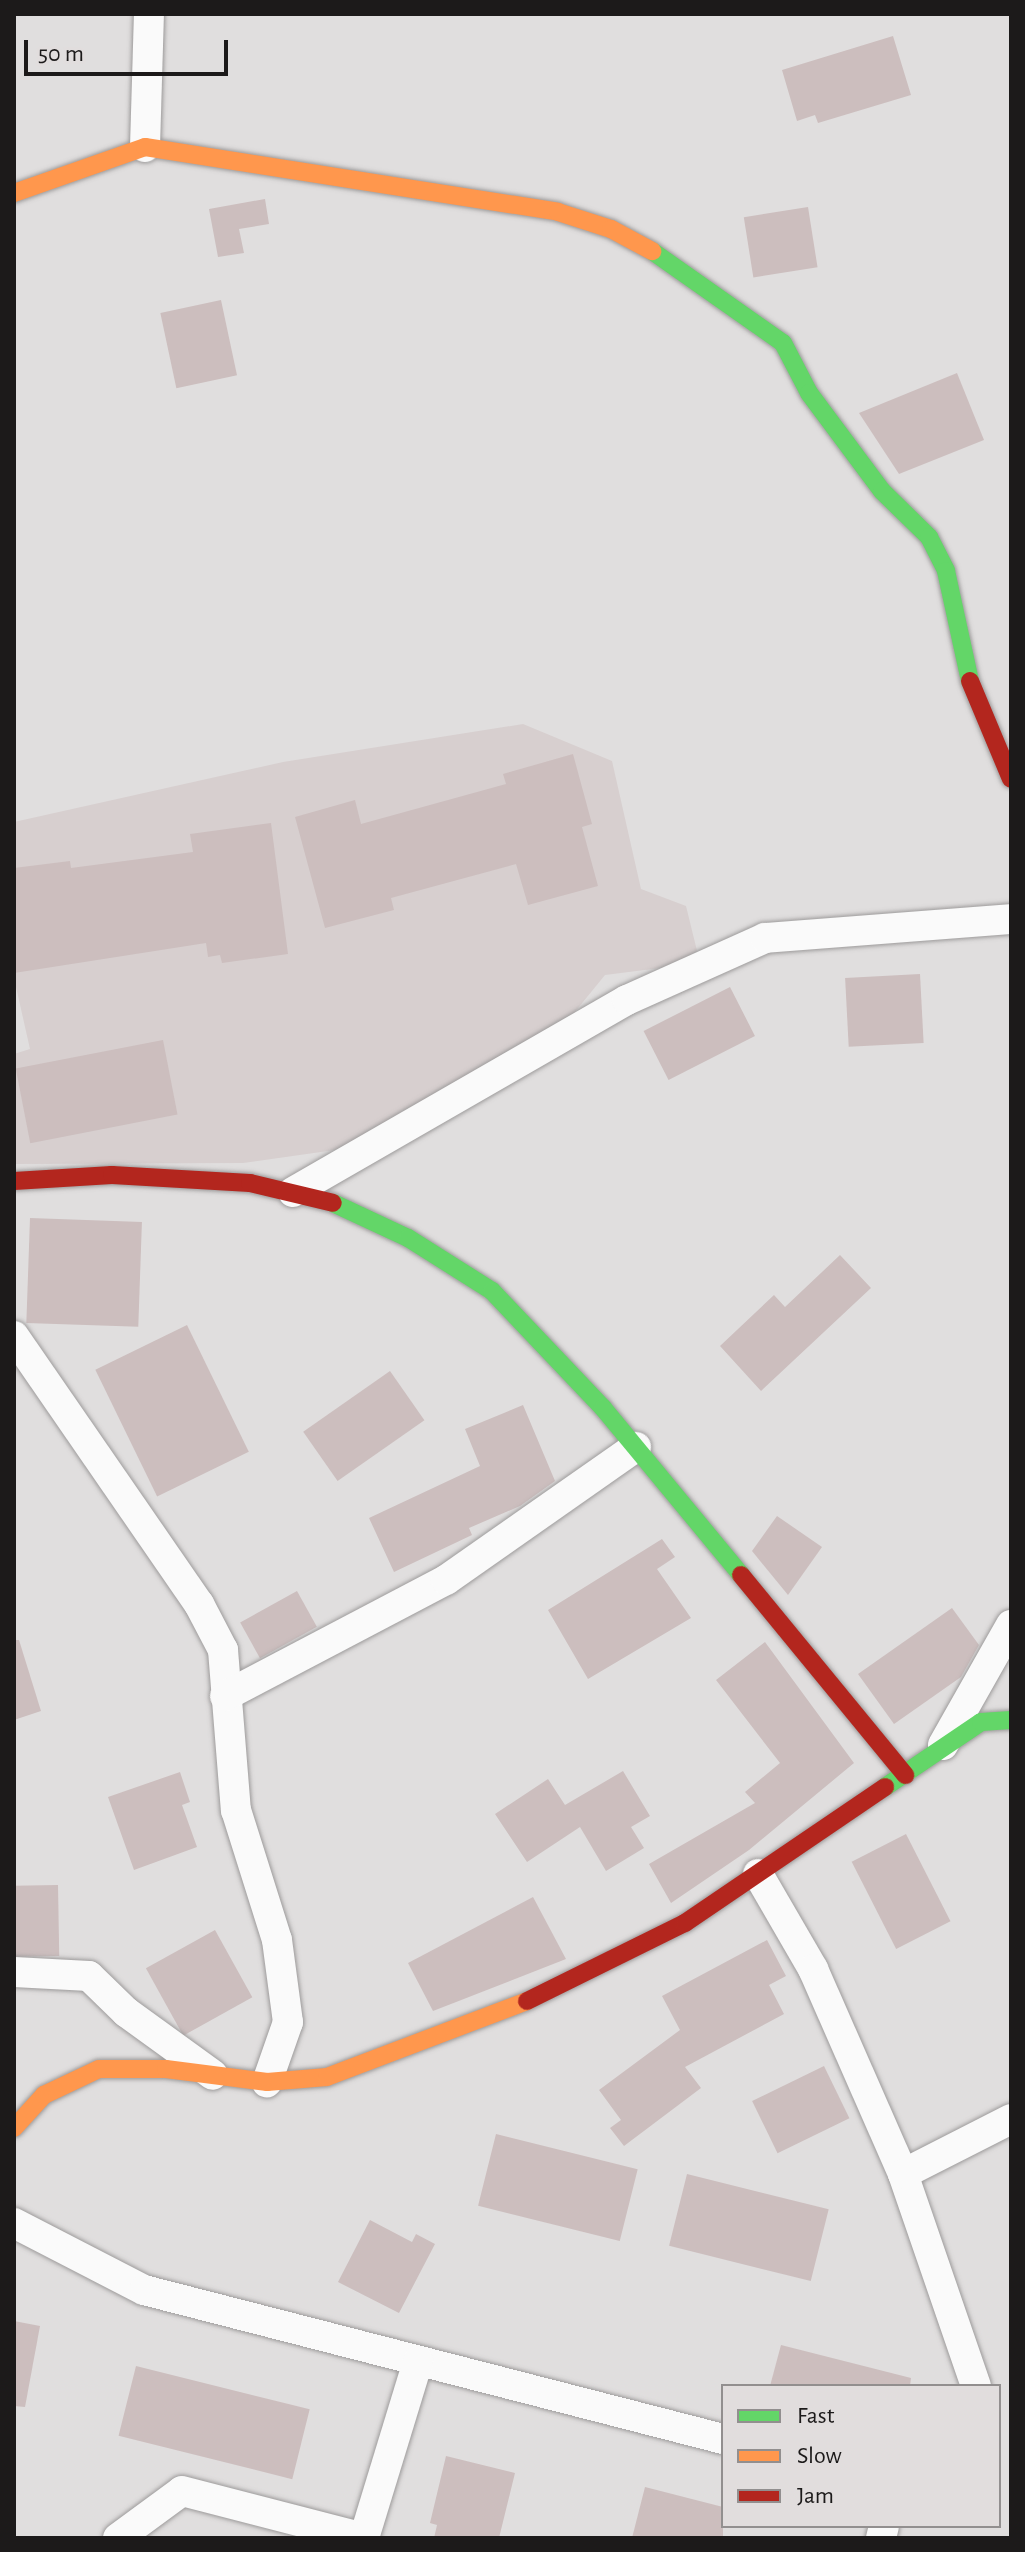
<!DOCTYPE html>
<style>
body{margin:0}
#map{position:relative;width:1025px;height:2552px;overflow:hidden;background:#e0dede;font-family:"Alegreya Sans",sans-serif}
div>[style]{position:absolute}
.built>*{inset:0;background:#d7cfcf}
.building>*{inset:0;background:#ccbebe;transform-origin:0 0}
.roads{filter:drop-shadow(0 0 2px #9d9b9b) drop-shadow(0 0 2px #9d9b9b)}
.street>*{height:30px;margin:-15px;padding:0 15px;transform-origin:15px;border-radius:15px;background:#fafafa}
.fast>*{height:18px;margin:-9px;padding:0 9px;transform-origin:9px;border-radius:9px;background:#63d668}
.slow>*{height:18px;margin:-9px;padding:0 9px;transform-origin:9px;border-radius:9px;background:#ff974d}
.jam>*{height:18px;margin:-9px;padding:0 9px;transform-origin:9px;border-radius:9px;background:#b3261e}
span{translate:-50% -50%;white-space:nowrap;text-align:center;line-height:1.15;-webkit-text-stroke:7px #e1dddd;paint-order:stroke}
.frame{position:absolute;inset:0;border:16px solid #1c1a1a;pointer-events:none}
.legend{position:absolute;left:721px;top:2384px;width:280px;height:144px;box-sizing:border-box;background:#e1dddd;border:2px solid #928f8f;margin:0;padding:10px 14px;list-style:none;font-size:24px;color:#1c1a1a}
.legend li{display:flex;align-items:center;gap:16px;height:40px}
.legend b{width:40px;border:2px solid #928f8f}
.scale{position:absolute;left:24px;top:40px;width:204px;height:36px;box-sizing:border-box;border:4px solid #1c1a1a;border-top:0;padding-left:10px;font-size:24px;line-height:28px;white-space:nowrap;color:#1c1a1a;-webkit-text-stroke:6px #e1dddd;paint-order:stroke}
</style>
<div id="map">
<div class="built">
<i style="clip-path:polygon(523px 724px,612px 761px,641px 889px,686px 906px,700px 963px,605px 975px,574px 1013px,356px 1147px,243px 1163px,14px 1164px,14px 1054px,30px 1049px,14px 978px,14px 822px,283px 762px)"></i>
</div>
<div class="building">
<i style="clip-path:polygon(893px 36px,911px 95px,818px 123px,815px 115px,797px 121px,782px 70px)"></i>
<i style="clip-path:polygon(265px 199px,269px 224px,239px 229px,244px 253px,218px 257px,209px 209px)"></i>
<i style="left:808px;top:207px;width:61px;height:65px;rotate:81deg"></i>
<i style="left:221px;top:300px;width:77px;height:62px;rotate:78deg"></i>
<i style="clip-path:polygon(957px 373px,984px 440px,899px 474px,859px 413px)"></i>
<i style="clip-path:polygon(573px 754px,592px 824px,582px 827px,598px 886px,528px 905px,516px 864px,391px 898px,394px 910px,325px 928px,295px 817px,355px 800px,361px 824px,506px 784px,503px 774px)"></i>
<i style="clip-path:polygon(271px 823px,288px 954px,222px 963px,220px 955px,208px 957px,206px 943px,14px 973px,14px 868px,70px 861px,71px 868px,193px 852px,190px 834px)"></i>
<i style="left:920px;top:974px;width:69px;height:75px;rotate:87deg"></i>
<i style="left:730px;top:987px;width:55px;height:97px;rotate:63deg"></i>
<i style="left:163px;top:1040px;width:76px;height:150px;rotate:79deg"></i>
<i style="left:30px;top:1218px;width:112px;height:105px;rotate:2deg"></i>
<i style="clip-path:polygon(840px 1255px,871px 1288px,761px 1391px,720px 1346px,774px 1295px,785px 1307px)"></i>
<i style="left:187px;top:1325px;width:141px;height:102px;rotate:64deg"></i>
<i style="left:390px;top:1371px;width:60px;height:106px;rotate:55deg"></i>
<i style="clip-path:polygon(523px 1405px,555px 1481px,520px 1506px,469px 1528px,472px 1535px,394px 1572px,369px 1518px,480px 1466px,465px 1429px)"></i>
<i style="clip-path:polygon(777px 1516px,822px 1547px,788px 1595px,752px 1551px)"></i>
<i style="clip-path:polygon(662px 1539px,675px 1557px,657px 1569px,691px 1618px,588px 1679px,548px 1610px)"></i>
<i style="left:297px;top:1591px;width:41px;height:65px;rotate:61deg"></i>
<i style="clip-path:polygon(952px 1608px,979px 1645px,961px 1677px,894px 1724px,858px 1674px)"></i>
<i style="clip-path:polygon(14px 1640px,19px 1640px,41px 1711px,14px 1720px)"></i>
<i style="clip-path:polygon(765px 1642px,854px 1763px,749px 1850px,671px 1903px,649px 1864px,755px 1803px,745px 1792px,780px 1763px,716px 1680px)"></i>
<i style="clip-path:polygon(623px 1771px,650px 1816px,631px 1827px,644px 1848px,606px 1871px,580px 1827px,527px 1862px,495px 1814px,548px 1779px,565px 1805px)"></i>
<i style="clip-path:polygon(180px 1772px,190px 1802px,182px 1805px,197px 1847px,134px 1870px,108px 1797px)"></i>
<i style="left:906px;top:1834px;width:98px;height:61px;rotate:63deg"></i>
<i style="left:58px;top:1885px;width:71px;height:44px;rotate:89deg"></i>
<i style="clip-path:polygon(533px 1897px,566px 1959px,433px 2011px,408px 1963px)"></i>
<i style="left:215px;top:1930px;width:77px;height:79px;rotate:61deg"></i>
<i style="clip-path:polygon(767px 1940px,786px 1976px,769px 1985px,784px 2014px,685px 2067px,701px 2088px,624px 2146px,610px 2128px,621px 2120px,599px 2090px,680px 2030px,662px 1996px)"></i>
<i style="left:824px;top:2066px;width:58px;height:80px;rotate:64deg"></i>
<i style="left:496px;top:2134px;width:146px;height:74px;rotate:14deg"></i>
<i style="left:687px;top:2174px;width:146px;height:74px;rotate:14deg"></i>
<i style="clip-path:polygon(370px 2220px,412px 2242px,416px 2234px,435px 2244px,399px 2313px,338px 2282px)"></i>
<i style="clip-path:polygon(14px 2321px,40px 2326px,25px 2407px,14px 2406px)"></i>
<i style="clip-path:polygon(781px 2345px,911px 2378px,910px 2386px,770px 2386px)"></i>
<i style="left:136px;top:2366px;width:179px;height:72px;rotate:14deg"></i>
<i style="clip-path:polygon(446px 2456px,515px 2473px,499px 2538px,434px 2538px,437px 2525px,430px 2523px)"></i>
<i style="clip-path:polygon(645px 2487px,723px 2507px,723px 2538px,632px 2538px)"></i>
</div>
<div class="roads">
<div class="street">
<i style="left:145px;top:147px;width:133px;rotate:-88.3deg"></i>
<i style="left:293px;top:1192px;width:385px;rotate:-29.9deg"></i>
<i style="left:627px;top:1000px;width:151px;rotate:-24.2deg"></i>
<i style="left:765px;top:938px;width:247px;rotate:-4.4deg"></i>
<i style="left:14px;top:1336px;width:326px;rotate:55.4deg"></i>
<i style="left:199px;top:1604px;width:52px;rotate:62.4deg"></i>
<i style="left:223px;top:1650px;width:161px;rotate:85.4deg"></i>
<i style="left:236px;top:1810px;width:136px;rotate:72.5deg"></i>
<i style="left:277px;top:1940px;width:83px;rotate:82.4deg"></i>
<i style="left:288px;top:2022px;width:64px;rotate:109.3deg"></i>
<i style="left:225px;top:1696px;width:250px;rotate:-27.7deg"></i>
<i style="left:446px;top:1580px;width:232px;rotate:-35deg"></i>
<i style="left:943px;top:1745px;width:138px;rotate:-60.5deg"></i>
<i style="left:758px;top:1874px;width:110px;rotate:59.9deg"></i>
<i style="left:813px;top:1969px;width:224px;rotate:66.3deg"></i>
<i style="left:903px;top:2174px;width:224px;rotate:71deg"></i>
<i style="left:14px;top:1972px;width:75px;rotate:3.1deg"></i>
<i style="left:89px;top:1976px;width:52px;rotate:44.2deg"></i>
<i style="left:126px;top:2012px;width:107px;rotate:35.9deg"></i>
<i style="left:903px;top:2174px;width:121px;rotate:-27deg"></i>
<i style="left:14px;top:2223px;width:146px;rotate:27.3deg"></i>
<i style="left:144px;top:2290px;width:598px;rotate:14.43deg"></i>
<i style="left:118px;top:2538px;width:79px;rotate:-36.3deg"></i>
<i style="left:182px;top:2491px;width:188px;rotate:14.5deg"></i>
<i style="left:364px;top:2538px;width:185px;rotate:-73deg"></i>
<i style="left:881px;top:2538px;width:12px;rotate:-76deg"></i>
</div>
<div class="fast">
<i style="left:652px;top:251px;width:160px;rotate:35.1deg"></i>
<i style="left:783px;top:343px;width:56px;rotate:62.5deg"></i>
<i style="left:809px;top:393px;width:122px;rotate:53.3deg"></i>
<i style="left:882px;top:491px;width:66px;rotate:44.4deg"></i>
<i style="left:929px;top:537px;width:38px;rotate:63deg"></i>
<i style="left:946px;top:571px;width:113px;rotate:77.7deg"></i>
<i style="left:333px;top:1203px;width:83px;rotate:25deg"></i>
<i style="left:408px;top:1238px;width:99px;rotate:32.2deg"></i>
<i style="left:492px;top:1291px;width:161px;rotate:46.5deg"></i>
<i style="left:603px;top:1408px;width:217px;rotate:50.4deg"></i>
<i style="left:885px;top:1787px;width:116px;rotate:-34.1deg"></i>
<i style="left:981px;top:1722px;width:30px;rotate:-4deg"></i>
</div>
<div class="slow">
<i style="left:14px;top:193px;width:139px;rotate:-19.3deg"></i>
<i style="left:145px;top:147px;width:418px;rotate:8.9deg"></i>
<i style="left:558px;top:212px;width:56px;rotate:17.8deg"></i>
<i style="left:611px;top:229px;width:47px;rotate:28.2deg"></i>
<i style="left:14px;top:2128px;width:45px;rotate:-47.7deg"></i>
<i style="left:44px;top:2095px;width:61px;rotate:-25.3deg"></i>
<i style="left:99px;top:2069px;width:67px"></i>
<i style="left:166px;top:2069px;width:102px;rotate:7.3deg"></i>
<i style="left:267px;top:2082px;width:60px;rotate:-4.8deg"></i>
<i style="left:327px;top:2077px;width:214px;rotate:-20.8deg"></i>
</div>
<div class="jam">
<i style="left:970px;top:681px;width:106px;rotate:67.3deg"></i>
<i style="left:14px;top:1181px;width:98px;rotate:-3.5deg"></i>
<i style="left:112px;top:1175px;width:138px;rotate:3.3deg"></i>
<i style="left:250px;top:1183px;width:85px;rotate:13.5deg"></i>
<i style="left:741px;top:1575px;width:259px;rotate:50.6deg"></i>
<i style="left:527px;top:2001px;width:176px;rotate:-26.3deg"></i>
<i style="left:685px;top:1923px;width:242px;rotate:-34.2deg"></i>
</div>
</div>
<div class="frame"></div>
<ul class="legend">
<li><b style="height:10px;background:#63d668"></b>Fast</li>
<li><b style="height:10px;background:#ff974d"></b>Slow</li>
<li><b style="height:10px;background:#b3261e"></b>Jam</li>
</ul>
<div class="scale">50 m</div>
</div>
